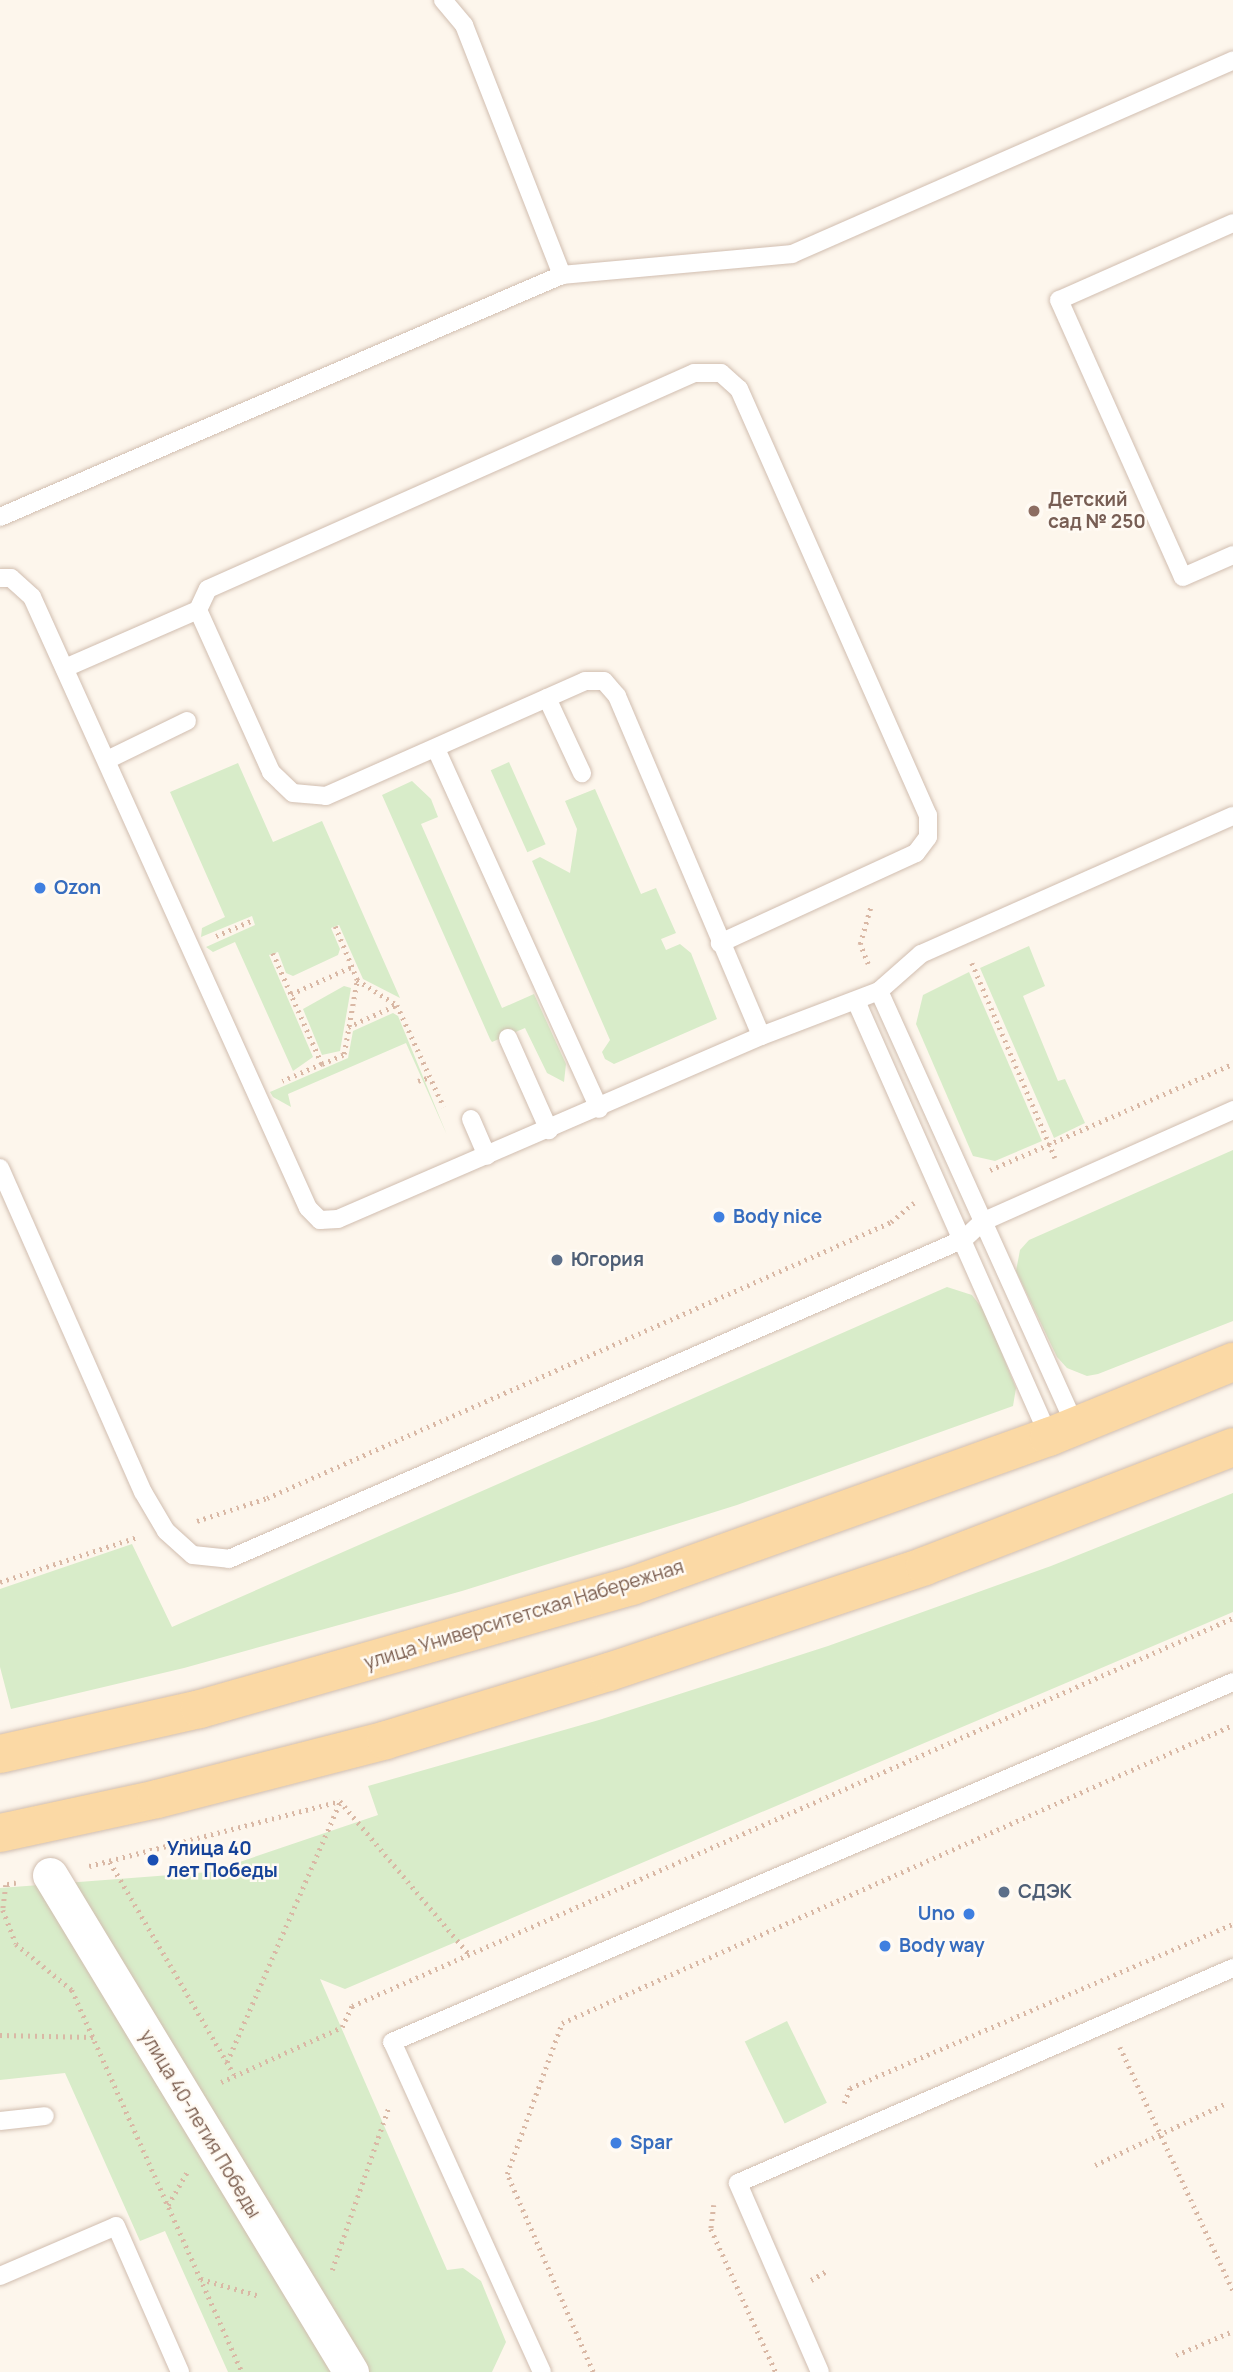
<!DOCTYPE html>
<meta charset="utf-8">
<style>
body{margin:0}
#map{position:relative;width:1233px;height:2372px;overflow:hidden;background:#fdf6ec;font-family:Manrope,sans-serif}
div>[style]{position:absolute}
.green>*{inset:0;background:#d8ecc9;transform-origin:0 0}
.path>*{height:4.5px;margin-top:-2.25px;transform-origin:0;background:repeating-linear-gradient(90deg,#d9b8a5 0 2px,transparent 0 7px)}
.roads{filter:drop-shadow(0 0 2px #d1beb0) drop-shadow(0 0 2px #d1beb0)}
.lane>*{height:18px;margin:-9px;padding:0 9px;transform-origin:9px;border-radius:9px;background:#fff}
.street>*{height:35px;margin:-17.5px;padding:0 17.5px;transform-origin:17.5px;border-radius:17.5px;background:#fff}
.primary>*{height:38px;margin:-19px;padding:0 19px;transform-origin:19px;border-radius:19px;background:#fbd9a5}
.dots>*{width:19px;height:19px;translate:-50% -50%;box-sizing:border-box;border:4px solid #fffaf3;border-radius:50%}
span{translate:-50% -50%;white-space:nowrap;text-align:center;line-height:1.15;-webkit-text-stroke:5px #fffaf3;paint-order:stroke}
.education-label{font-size:19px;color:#785e54;font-weight:700}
.left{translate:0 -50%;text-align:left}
.shop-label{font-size:19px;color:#366cbe;font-weight:700}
.right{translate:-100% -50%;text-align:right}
.service-label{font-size:19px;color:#4e5e75;font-weight:700}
.street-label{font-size:19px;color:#7a5c4d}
.transit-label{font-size:19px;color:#164399;font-weight:700}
</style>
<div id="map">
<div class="green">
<i style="left:509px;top:762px;width:90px;height:20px;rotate:66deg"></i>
<i style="clip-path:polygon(238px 763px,273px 842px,322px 821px,400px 998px,363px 979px,339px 925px,331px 928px,340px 949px,338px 955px,293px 976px,286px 973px,278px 952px,269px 955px,313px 1057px,293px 1071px,235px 942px,213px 952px,206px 947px,255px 925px,252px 916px,201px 937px,202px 928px,225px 917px,170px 792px)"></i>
<i style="clip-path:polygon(412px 781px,431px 799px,438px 817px,421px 824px,502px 1008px,534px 994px,566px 1064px,564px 1082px,547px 1073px,525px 1028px,492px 1042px,490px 1039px,382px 795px)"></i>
<i style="clip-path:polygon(595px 789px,641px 894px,656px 888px,676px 933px,661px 939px,666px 950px,680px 944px,691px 953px,717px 1019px,614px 1064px,605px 1059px,602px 1052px,610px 1040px,532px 861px,540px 857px,570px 873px,577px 829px,565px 801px)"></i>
<i style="clip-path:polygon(1029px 946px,1045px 986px,1023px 996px,1058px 1081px,1065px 1079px,1085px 1123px,1054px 1138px,980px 968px)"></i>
<i style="clip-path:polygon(969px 972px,1042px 1141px,995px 1161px,973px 1156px,916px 1024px,923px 995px)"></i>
<i style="clip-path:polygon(344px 986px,351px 988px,340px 1051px,322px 1055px,303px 1009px)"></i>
<i style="clip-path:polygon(393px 1013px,398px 1016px,447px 1135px,406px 1043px,288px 1094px,291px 1107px,273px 1097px,270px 1092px,348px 1058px,353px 1031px)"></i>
<i style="clip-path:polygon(1233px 1150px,1233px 1321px,1098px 1374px,1087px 1376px,1067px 1368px,1057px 1357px,1016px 1271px,1020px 1250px,1029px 1240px)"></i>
<i style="clip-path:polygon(947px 1287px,972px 1295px,985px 1312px,1016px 1388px,1013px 1406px,737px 1505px,462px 1591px,184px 1668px,11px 1709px,0 1667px,0 1589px,132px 1544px,172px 1627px)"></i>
<i style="clip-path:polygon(1233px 1493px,1233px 1612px,345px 1989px,320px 1979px,447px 2270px,463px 2268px,481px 2281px,506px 2342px,492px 2372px,228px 2372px,165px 2231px,140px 2241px,65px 2073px,0 2080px,0 1888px,210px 1872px,378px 1815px,368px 1786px,599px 1720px,828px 1646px,1051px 1566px)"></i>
<i style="left:787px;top:2021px;width:91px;height:47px;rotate:64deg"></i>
</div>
<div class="path">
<i style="left:216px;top:936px;width:40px;rotate:-23.4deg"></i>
<i style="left:273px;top:953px;width:121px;rotate:66.2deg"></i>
<i style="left:322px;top:1064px;width:43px;rotate:156.4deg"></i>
<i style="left:972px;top:963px;width:212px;rotate:66.9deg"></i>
<i style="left:868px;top:964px;width:22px;rotate:-112deg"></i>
<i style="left:860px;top:944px;width:40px;rotate:-74deg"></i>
<i style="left:357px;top:980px;width:47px;rotate:32deg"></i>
<i style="left:397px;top:1005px;width:112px;rotate:65.3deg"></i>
<i style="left:291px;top:994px;width:66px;rotate:-24.2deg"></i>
<i style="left:348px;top:1027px;width:53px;rotate:-24.6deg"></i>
<i style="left:322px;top:1064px;width:24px;rotate:-24deg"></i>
<i style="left:344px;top:1054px;width:75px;rotate:-80deg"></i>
<i style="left:357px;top:980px;width:58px;rotate:-112.2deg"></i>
<i style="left:418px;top:1081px;width:13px;rotate:-18deg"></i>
<i style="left:990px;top:1170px;width:265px;rotate:-23.6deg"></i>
<i style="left:197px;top:1521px;width:74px;rotate:-18.2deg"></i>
<i style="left:267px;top:1498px;width:682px;rotate:-23.86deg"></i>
<i style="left:891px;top:1222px;width:30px;rotate:-40deg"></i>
<i style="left:0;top:1582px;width:145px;rotate:-18.1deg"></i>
<i style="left:340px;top:1801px;width:199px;rotate:49.9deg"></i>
<i style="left:110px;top:1862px;width:246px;rotate:59.7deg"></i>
<i style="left:89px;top:1866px;width:259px;rotate:-14.5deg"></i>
<i style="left:16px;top:1883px;width:10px;rotate:169deg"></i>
<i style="left:6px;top:1885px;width:25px;rotate:97deg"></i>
<i style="left:3px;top:1910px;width:36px;rotate:69deg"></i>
<i style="left:16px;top:1944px;width:72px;rotate:39.4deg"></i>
<i style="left:72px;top:1990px;width:418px;rotate:66deg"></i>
<i style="left:0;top:2035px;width:93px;rotate:1.2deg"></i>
<i style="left:1120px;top:2047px;width:268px;rotate:65.1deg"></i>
<i style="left:227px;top:2062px;width:283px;rotate:-66.5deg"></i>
<i style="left:221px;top:2082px;width:133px;rotate:-24.4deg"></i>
<i style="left:342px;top:2027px;width:23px;rotate:-65deg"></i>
<i style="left:352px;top:2006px;width:963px;rotate:-23.77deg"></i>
<i style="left:844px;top:2103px;width:16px;rotate:-68deg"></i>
<i style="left:850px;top:2088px;width:417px;rotate:-23.2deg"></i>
<i style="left:1095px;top:2165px;width:146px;rotate:-25.2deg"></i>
<i style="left:168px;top:2205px;width:38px;rotate:-60deg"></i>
<i style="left:714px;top:2205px;width:24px;rotate:97deg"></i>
<i style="left:711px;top:2229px;width:157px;rotate:65.6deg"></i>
<i style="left:332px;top:2270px;width:174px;rotate:-70.8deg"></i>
<i style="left:201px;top:2279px;width:61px;rotate:16.1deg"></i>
<i style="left:811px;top:2280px;width:20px;rotate:-30deg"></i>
<i style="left:1176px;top:2355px;width:62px;rotate:-22.8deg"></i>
<i style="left:593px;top:2372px;width:216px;rotate:-113.5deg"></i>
<i style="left:507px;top:2174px;width:161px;rotate:-70deg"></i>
<i style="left:562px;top:2023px;width:734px;rotate:-23.95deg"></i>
</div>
<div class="roads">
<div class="lane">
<i style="left:443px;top:0;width:33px;rotate:50deg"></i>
<i style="left:464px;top:25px;width:269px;rotate:68.6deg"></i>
<i style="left:1233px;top:223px;width:190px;rotate:156.1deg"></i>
<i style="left:1059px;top:300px;width:303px;rotate:65.9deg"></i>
<i style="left:1183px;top:577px;width:55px;rotate:-23.7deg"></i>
<i style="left:0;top:517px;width:612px;rotate:-23.3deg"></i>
<i style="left:562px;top:275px;width:231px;rotate:-5.2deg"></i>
<i style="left:792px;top:254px;width:482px;rotate:-23.7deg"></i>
<i style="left:0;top:578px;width:11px"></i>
<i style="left:11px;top:578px;width:28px;rotate:42deg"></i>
<i style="left:32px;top:597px;width:670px;rotate:65.69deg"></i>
<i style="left:308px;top:1208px;width:17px;rotate:45deg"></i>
<i style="left:320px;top:1220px;width:18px;rotate:-3deg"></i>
<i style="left:338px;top:1219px;width:461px;rotate:-23.4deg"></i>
<i style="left:761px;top:1036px;width:126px;rotate:-20.9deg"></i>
<i style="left:879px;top:991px;width:56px;rotate:-41.4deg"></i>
<i style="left:921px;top:954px;width:341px;rotate:-23.9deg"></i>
<i style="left:198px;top:610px;width:178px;rotate:65.7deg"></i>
<i style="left:271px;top:772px;width:30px;rotate:44deg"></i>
<i style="left:293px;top:793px;width:33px;rotate:5deg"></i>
<i style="left:326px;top:796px;width:283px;rotate:-23.9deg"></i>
<i style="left:585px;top:681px;width:19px"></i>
<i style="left:604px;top:681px;width:20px;rotate:49deg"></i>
<i style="left:617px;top:696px;width:369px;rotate:67deg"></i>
<i style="left:65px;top:668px;width:145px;rotate:-23.6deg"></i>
<i style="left:198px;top:610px;width:23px;rotate:-65deg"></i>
<i style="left:208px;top:589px;width:532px;rotate:-23.96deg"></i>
<i style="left:694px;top:373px;width:27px"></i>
<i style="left:721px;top:373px;width:24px;rotate:42deg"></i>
<i style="left:739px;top:389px;width:466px;rotate:66.1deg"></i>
<i style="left:928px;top:815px;width:22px;rotate:90deg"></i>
<i style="left:928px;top:837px;width:20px;rotate:127deg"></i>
<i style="left:916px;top:853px;width:216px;rotate:155.3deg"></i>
<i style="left:547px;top:698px;width:83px;rotate:65deg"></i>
<i style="left:436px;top:749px;width:395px;rotate:65.6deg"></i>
<i style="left:107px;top:760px;width:89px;rotate:-26deg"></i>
<i style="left:879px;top:991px;width:478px;rotate:65.7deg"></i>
<i style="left:856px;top:1001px;width:477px;rotate:66.1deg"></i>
<i style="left:508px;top:1038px;width:101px;rotate:66deg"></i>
<i style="left:471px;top:1119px;width:40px;rotate:66.6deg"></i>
<i style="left:0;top:1168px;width:354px;rotate:66.2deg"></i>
<i style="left:143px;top:1492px;width:45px;rotate:59.5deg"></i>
<i style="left:166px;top:1531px;width:36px;rotate:42deg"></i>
<i style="left:193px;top:1555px;width:36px;rotate:6deg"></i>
<i style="left:229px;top:1559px;width:802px;rotate:-23.53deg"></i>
<i style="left:964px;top:1239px;width:25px;rotate:-43deg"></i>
<i style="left:982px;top:1222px;width:275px;rotate:-24deg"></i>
<i style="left:0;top:2121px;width:45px;rotate:-6.3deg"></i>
<i style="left:0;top:2276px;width:126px;rotate:-23.3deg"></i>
<i style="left:116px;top:2226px;width:159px;rotate:66.3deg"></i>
<i style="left:542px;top:2372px;width:362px;rotate:-114.4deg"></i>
<i style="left:392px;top:2042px;width:915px;rotate:-23.17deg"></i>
<i style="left:820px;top:2372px;width:206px;rotate:-113.5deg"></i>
<i style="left:738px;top:2183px;width:540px;rotate:-23.48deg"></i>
</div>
<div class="street">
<i style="left:50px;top:1875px;width:581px;rotate:58.8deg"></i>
</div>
<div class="primary">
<i style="left:0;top:1754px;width:205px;rotate:-12.7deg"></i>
<i style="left:200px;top:1709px;width:449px;rotate:-15.9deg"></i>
<i style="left:632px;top:1586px;width:443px;rotate:-19.7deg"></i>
<i style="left:1049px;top:1437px;width:199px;rotate:-22.2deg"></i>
<i style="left:0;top:1833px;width:161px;rotate:-12.2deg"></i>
<i style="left:157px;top:1799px;width:236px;rotate:-14.4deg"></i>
<i style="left:386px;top:1740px;width:233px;rotate:-17deg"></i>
<i style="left:609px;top:1672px;width:333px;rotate:-18.5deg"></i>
<i style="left:925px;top:1566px;width:330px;rotate:-21.1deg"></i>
</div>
</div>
<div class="dots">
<i style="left:1034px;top:511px;background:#8d6e63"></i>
<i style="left:40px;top:888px;background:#3f7fe0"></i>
<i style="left:719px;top:1217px;background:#3f7fe0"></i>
<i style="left:557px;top:1260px;background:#5c6f8a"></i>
<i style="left:153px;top:1860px;background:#1a4fb4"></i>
<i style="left:1004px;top:1892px;background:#5c6f8a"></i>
<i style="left:969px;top:1914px;background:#3f7fe0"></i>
<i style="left:885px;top:1946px;background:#3f7fe0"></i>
<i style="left:616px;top:2143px;background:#3f7fe0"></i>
</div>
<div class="education-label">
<span class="left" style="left:1048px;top:511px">Детский<br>сад № 250</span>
</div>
<div class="shop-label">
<span class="left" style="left:54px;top:888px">Ozon</span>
<span class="left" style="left:733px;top:1217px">Body nice</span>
<span class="right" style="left:955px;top:1914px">Uno</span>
<span class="left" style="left:899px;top:1946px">Body way</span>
<span class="left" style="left:630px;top:2143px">Spar</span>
</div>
<div class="service-label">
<span class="left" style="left:571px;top:1260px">Югория</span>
<span class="left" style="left:1018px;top:1892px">СДЭК</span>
</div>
<div class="street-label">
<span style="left:524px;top:1615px;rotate:-17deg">улица Университетская Набережная</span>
<span style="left:200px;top:2124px;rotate:59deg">улица 40-летия Победы</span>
</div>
<div class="transit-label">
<span class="left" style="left:167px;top:1860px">Улица 40<br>лет Победы</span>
</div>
</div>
